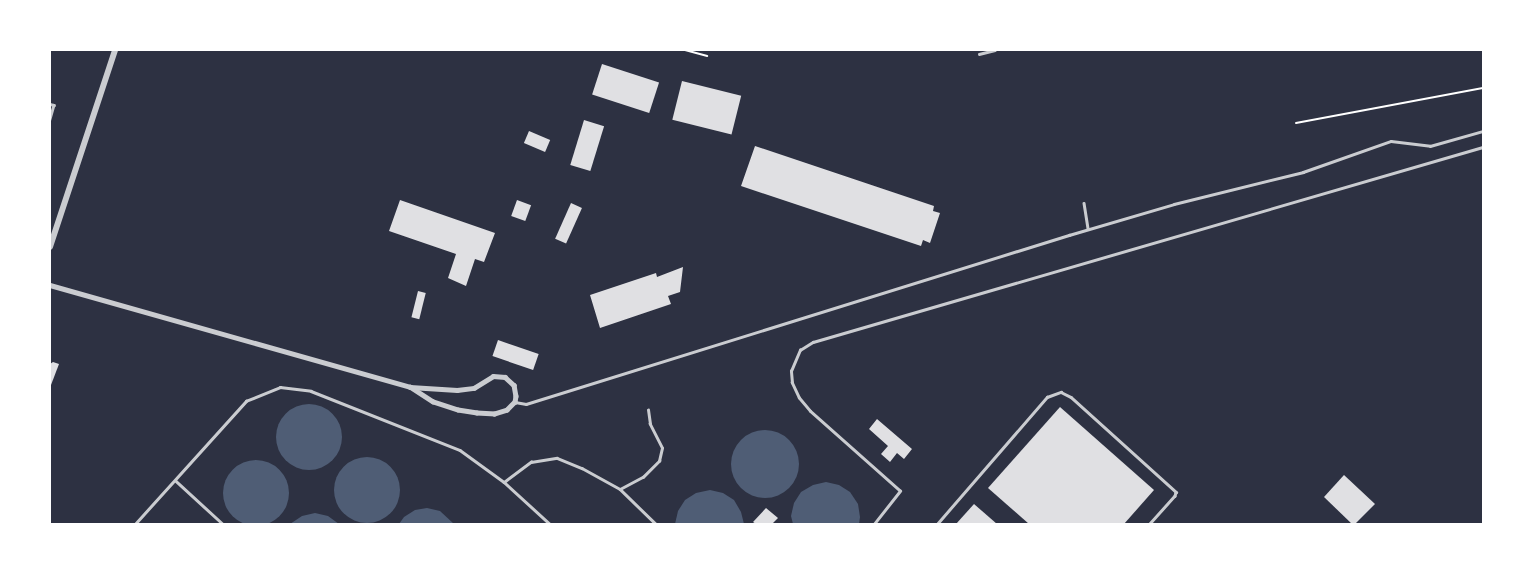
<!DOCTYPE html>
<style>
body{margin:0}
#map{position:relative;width:1533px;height:574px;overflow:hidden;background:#2d3142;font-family:"DejaVu Sans",sans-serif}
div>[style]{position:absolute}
.water>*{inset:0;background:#4f5d75}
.round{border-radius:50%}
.building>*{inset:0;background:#e0e0e3;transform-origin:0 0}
.path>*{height:2px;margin:-1px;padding:0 1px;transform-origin:1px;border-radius:1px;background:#fff}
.service>*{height:2.5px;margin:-1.25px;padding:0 1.25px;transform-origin:1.25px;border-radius:1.25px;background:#caccd0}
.minor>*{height:4.5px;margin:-2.25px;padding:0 2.25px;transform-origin:2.25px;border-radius:2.25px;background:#caccd0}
.tertiary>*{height:5.5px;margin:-2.75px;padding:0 2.75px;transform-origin:2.75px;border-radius:2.75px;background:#caccd0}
span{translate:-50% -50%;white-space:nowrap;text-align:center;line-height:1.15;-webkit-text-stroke:4px #fff;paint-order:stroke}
.frame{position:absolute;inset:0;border:51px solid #fff;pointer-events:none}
</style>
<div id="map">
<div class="water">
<i class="round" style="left:276px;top:404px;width:66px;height:66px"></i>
<i class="round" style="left:731px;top:430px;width:68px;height:68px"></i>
<i class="round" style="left:334px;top:457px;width:66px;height:66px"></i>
<i class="round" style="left:223px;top:460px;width:66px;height:66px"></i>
<i style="clip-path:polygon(826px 482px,839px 485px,850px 492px,858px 504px,860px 517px,859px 524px,793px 524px,791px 516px,794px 503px,801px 492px,813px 485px)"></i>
<i style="clip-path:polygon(710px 490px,723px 493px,734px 500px,741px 512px,744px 524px,675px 524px,678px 511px,685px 500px,696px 493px)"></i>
<i style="clip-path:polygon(427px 508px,440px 511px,454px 524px,399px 524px,404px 517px,415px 510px)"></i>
<i style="clip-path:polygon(315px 513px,328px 516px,339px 524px,290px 524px,302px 516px)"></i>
</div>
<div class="building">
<i style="left:602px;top:64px;width:60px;height:32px;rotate:18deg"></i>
<i style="left:682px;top:81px;width:61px;height:40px;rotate:14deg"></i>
<i style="left:584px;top:120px;width:21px;height:47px;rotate:17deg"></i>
<i style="left:529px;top:131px;width:23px;height:13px;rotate:23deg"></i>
<i style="clip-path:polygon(755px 146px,934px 206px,933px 211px,940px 213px,930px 243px,923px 240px,921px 246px,741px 186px)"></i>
<i style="clip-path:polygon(400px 200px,495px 233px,484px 262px,475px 259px,466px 286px,448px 278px,456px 254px,389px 231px)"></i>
<i style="left:517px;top:200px;width:15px;height:17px;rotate:20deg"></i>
<i style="left:571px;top:203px;width:12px;height:39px;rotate:24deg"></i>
<i style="clip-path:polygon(683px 267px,680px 292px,668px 296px,671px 304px,600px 328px,590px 295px,656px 273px,657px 277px)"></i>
<i style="left:418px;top:291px;width:8px;height:27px;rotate:14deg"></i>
<i style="left:498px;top:340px;width:43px;height:17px;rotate:19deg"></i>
<i style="clip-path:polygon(53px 362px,59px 364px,51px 385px,50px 364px)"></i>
<i style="clip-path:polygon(1060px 407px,1154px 490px,1124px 524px,1029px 524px,988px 488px)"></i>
<i style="clip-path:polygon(877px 419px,912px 449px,904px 459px,897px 453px,890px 462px,881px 454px,888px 446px,869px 429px)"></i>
<i style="clip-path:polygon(1344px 475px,1375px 504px,1355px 524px,1352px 524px,1324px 497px)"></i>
<i style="clip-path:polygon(974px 504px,997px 524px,956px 524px)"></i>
<i style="clip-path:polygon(766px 508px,778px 518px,772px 524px,756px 524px,753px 522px)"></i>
</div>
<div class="path">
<i style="left:685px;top:50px;width:23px;rotate:15deg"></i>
<i style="left:1296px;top:123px;width:190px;rotate:-10.6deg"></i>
</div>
<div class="service">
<i style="left:979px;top:54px;width:16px;rotate:-14deg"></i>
<i style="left:50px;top:104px;width:4px;rotate:14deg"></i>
<i style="left:54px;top:105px;width:15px;rotate:106deg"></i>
<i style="left:1084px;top:203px;width:26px;rotate:81deg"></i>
<i style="left:515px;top:402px;width:11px;rotate:10deg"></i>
<i style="left:526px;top:404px;width:569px;rotate:-17.29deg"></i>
<i style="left:1069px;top:235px;width:109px;rotate:-16.4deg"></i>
<i style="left:1174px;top:204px;width:133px;rotate:-13.9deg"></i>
<i style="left:1303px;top:172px;width:93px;rotate:-19.4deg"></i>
<i style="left:1391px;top:141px;width:39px;rotate:7deg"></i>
<i style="left:1430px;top:146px;width:55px;rotate:-15.8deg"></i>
<i style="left:176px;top:481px;width:64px;rotate:42.5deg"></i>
<i style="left:504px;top:482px;width:34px;rotate:-37deg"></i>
<i style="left:531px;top:462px;width:26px;rotate:-9deg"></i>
<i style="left:557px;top:458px;width:27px;rotate:22deg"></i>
<i style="left:582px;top:468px;width:43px;rotate:28.9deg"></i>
<i style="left:620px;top:489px;width:50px;rotate:44.2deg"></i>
<i style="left:620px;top:489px;width:26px;rotate:-28deg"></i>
<i style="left:643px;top:477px;width:23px;rotate:-45deg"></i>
<i style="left:659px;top:461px;width:13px;rotate:-77deg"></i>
<i style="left:662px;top:448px;width:27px;rotate:-117deg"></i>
<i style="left:650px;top:424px;width:14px;rotate:-98deg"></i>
<i style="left:135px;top:524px;width:166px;rotate:-47.9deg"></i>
<i style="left:246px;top:401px;width:37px;rotate:-22deg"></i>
<i style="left:280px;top:387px;width:31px;rotate:7deg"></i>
<i style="left:311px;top:391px;width:160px;rotate:21.6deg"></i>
<i style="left:460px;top:450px;width:54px;rotate:36deg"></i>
<i style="left:504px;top:482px;width:62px;rotate:42.4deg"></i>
<i style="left:874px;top:524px;width:42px;rotate:-51.8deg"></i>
<i style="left:900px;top:491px;width:120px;rotate:-138.4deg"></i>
<i style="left:810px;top:411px;width:17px;rotate:-130deg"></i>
<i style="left:799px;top:398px;width:17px;rotate:-115deg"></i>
<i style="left:792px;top:383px;width:12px;rotate:-95deg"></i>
<i style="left:791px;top:371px;width:23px;rotate:-67deg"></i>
<i style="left:800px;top:350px;width:15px;rotate:-32deg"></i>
<i style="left:813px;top:342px;width:698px;rotate:-16.23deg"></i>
<i style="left:937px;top:524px;width:168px;rotate:-49.1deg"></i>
<i style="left:1047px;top:397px;width:15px;rotate:-20deg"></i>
<i style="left:1061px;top:392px;width:11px;rotate:27deg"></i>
<i style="left:1071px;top:397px;width:142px;rotate:42.1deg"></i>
<i style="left:1176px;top:492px;width:4px;rotate:104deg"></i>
<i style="left:1175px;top:496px;width:38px;rotate:132deg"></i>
</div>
<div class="minor">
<i style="left:50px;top:285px;width:374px;rotate:15.8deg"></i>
<i style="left:410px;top:387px;width:47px;rotate:3.7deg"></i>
<i style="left:457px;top:390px;width:17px;rotate:-7deg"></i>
<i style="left:474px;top:388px;width:22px;rotate:-32deg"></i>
<i style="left:493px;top:376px;width:12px;rotate:5deg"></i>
<i style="left:505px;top:377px;width:12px;rotate:42deg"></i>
<i style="left:514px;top:385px;width:11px;rotate:80deg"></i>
<i style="left:516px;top:396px;width:6px;rotate:99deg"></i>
<i style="left:515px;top:402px;width:11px;rotate:135deg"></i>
<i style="left:507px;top:410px;width:13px;rotate:162deg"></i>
<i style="left:495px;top:414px;width:18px;rotate:-177deg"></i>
<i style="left:477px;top:413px;width:19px;rotate:-171deg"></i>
<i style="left:458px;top:410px;width:26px;rotate:-162deg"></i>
<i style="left:433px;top:402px;width:27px;rotate:-147deg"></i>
</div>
<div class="tertiary">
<i style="left:50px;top:247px;width:207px;rotate:-71.7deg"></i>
</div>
<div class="frame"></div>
</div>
